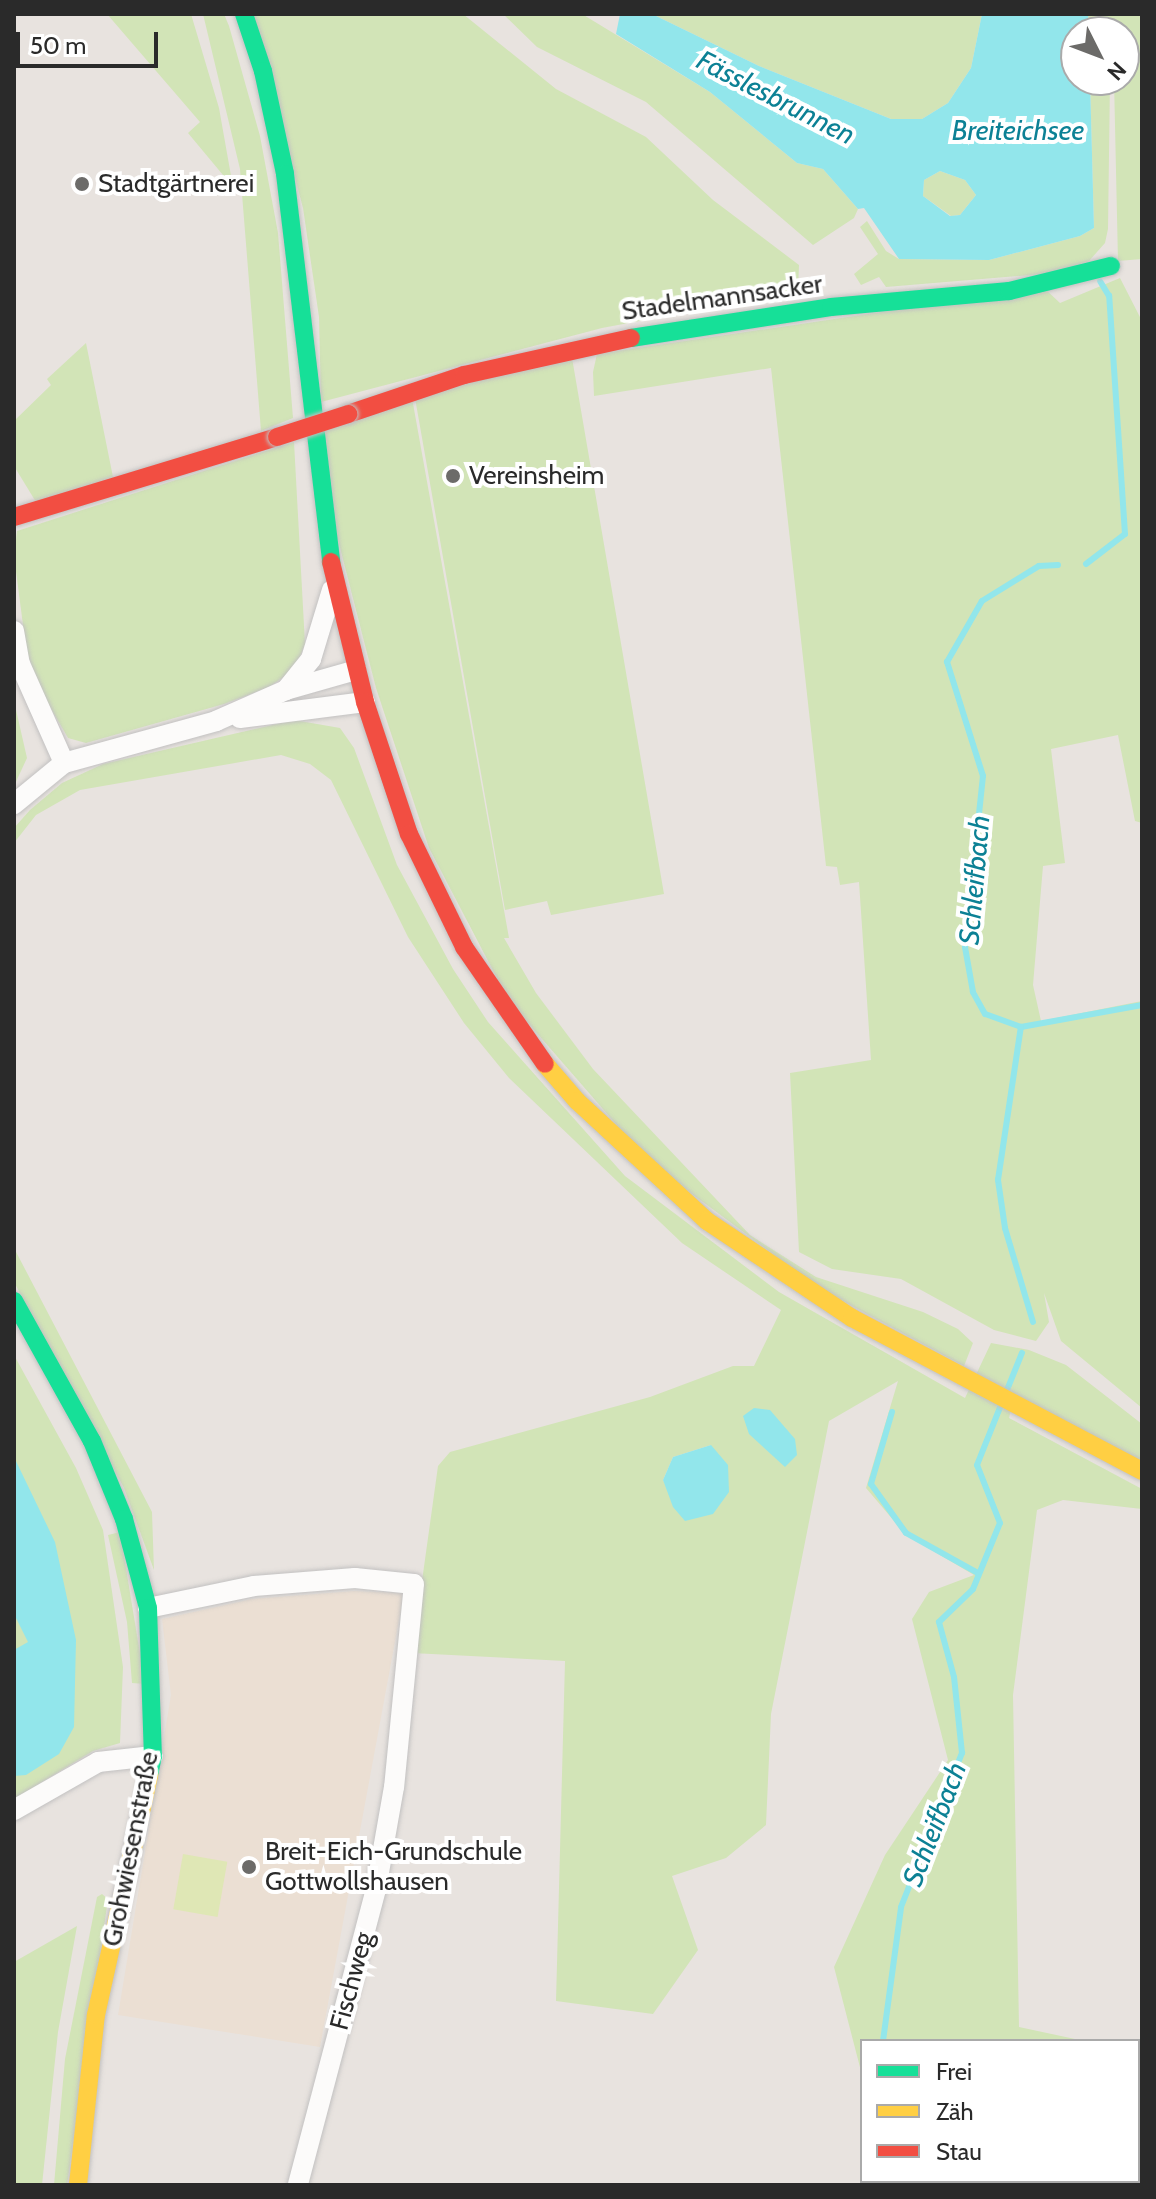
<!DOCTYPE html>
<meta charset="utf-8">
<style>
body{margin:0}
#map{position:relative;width:1156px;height:2199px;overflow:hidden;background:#e8e3df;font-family:Cabin,sans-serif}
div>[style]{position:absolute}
.education>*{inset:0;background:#ebdfd3}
.green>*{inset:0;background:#d2e4b7}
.pitch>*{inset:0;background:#dfe7b5;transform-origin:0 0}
.water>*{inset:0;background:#92e6eb}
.stream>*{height:6px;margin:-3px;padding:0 3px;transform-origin:3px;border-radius:3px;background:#92e6eb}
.roads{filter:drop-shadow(0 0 2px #c2c1c1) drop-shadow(0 0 2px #c2c1c1)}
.street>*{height:20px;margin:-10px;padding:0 10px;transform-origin:10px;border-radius:10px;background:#fcfbfa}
.fast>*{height:18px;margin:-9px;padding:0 9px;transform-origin:9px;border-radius:9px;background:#16e098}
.slow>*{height:18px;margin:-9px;padding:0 9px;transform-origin:9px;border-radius:9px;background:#ffcf43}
.jam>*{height:18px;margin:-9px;padding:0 9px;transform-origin:9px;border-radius:9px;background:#f24e42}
.bridges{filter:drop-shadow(0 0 2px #c2c1c1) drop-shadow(0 0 2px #c2c1c1)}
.jam-bridge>*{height:18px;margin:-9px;padding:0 9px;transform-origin:9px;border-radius:9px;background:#f24e42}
.dots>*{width:22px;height:22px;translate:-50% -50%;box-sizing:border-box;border:4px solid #fff;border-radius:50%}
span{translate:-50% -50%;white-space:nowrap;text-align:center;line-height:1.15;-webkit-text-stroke:8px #fff;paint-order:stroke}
.poi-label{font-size:26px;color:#2a2a2a}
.left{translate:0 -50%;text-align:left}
.street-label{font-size:26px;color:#2a2a2a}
.water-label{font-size:28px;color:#0c8195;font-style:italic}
.frame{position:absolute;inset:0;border:16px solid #2a2a2a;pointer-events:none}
.legend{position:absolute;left:860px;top:2039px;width:280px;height:144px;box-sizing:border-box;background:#fff;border:2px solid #aaa;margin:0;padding:10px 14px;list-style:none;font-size:24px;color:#2a2a2a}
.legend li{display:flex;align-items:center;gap:16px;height:40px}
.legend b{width:40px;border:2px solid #aaa}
.north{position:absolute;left:1060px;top:16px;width:80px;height:80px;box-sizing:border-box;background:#fff;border:2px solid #aaa;border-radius:50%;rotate:132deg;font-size:22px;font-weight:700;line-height:32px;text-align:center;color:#2a2a2a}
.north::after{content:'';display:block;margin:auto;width:28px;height:36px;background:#6c6b69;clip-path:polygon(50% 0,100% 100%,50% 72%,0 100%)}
.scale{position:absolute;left:16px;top:32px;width:142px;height:36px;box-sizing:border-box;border:4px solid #2a2a2a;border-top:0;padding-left:10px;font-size:24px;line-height:28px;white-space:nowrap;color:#2a2a2a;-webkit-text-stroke:6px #fff;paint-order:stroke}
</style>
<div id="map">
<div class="education">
<i style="clip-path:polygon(354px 1591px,404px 1593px,320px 2047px,118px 2015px,171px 1695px,162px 1619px,252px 1599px)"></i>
</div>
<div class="green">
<i style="clip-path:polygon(107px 14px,191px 14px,219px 108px,233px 187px,188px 133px,200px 122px)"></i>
<i style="clip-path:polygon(203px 14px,224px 14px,229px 26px,260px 136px,278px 233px,293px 418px,261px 431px,240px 169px)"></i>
<i style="clip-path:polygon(252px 14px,463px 14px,556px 89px,646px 137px,713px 200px,799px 265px,798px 291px,602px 328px,321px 402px,319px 317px,303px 208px)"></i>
<i style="clip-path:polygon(503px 14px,582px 14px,710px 92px,797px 163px,823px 169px,858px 209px,854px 218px,813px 245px,646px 102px,537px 47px)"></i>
<i style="clip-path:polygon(652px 14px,982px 14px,971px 68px,948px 103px,922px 119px,891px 119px,759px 66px)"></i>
<i style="clip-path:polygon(1088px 14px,1142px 14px,1142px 259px,1118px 261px,1114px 80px,1124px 80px,1124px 32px,1089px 32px)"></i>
<i style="clip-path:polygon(1090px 80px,1110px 80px,1108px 229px,1105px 243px,1089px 261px,1055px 273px,886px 287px,879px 277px,861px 285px,854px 274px,878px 254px,860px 227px,867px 221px,886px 251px,899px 259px,989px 260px,1080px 236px,1094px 228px)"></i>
<i style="clip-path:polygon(940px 171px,965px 180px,976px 195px,960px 215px,951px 216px,923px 196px,924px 180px)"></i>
<i style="clip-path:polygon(1120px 278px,1142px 321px,1142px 823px,1135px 821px,1118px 735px,1051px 749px,1065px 863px,1043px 866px,1033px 985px,1041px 1021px,1142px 1001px,1142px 1408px,1061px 1341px,1044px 1293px,1049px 1322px,1036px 1341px,994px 1330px,901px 1279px,832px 1269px,799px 1252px,790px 1073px,871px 1060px,859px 882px,840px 885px,837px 867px,826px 866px,771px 368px,594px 396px,593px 372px,597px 354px,1044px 288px,1060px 303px)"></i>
<i style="clip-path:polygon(86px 343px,113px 477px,36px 502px,14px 466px,14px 421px,51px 385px,47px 379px)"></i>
<i style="clip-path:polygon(571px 352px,664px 894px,551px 915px,547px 901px,505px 910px,415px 398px)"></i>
<i style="clip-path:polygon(412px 398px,509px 938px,504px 938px,536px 993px,593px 1069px,750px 1235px,816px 1277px,923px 1312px,958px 1329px,973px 1343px,964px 1366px,819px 1288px,649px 1162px,509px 1001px,429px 848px,376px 688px,336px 532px,321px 429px)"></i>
<i style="clip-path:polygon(294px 442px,305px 644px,295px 669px,269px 687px,224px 704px,86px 743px,68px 738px,38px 686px,26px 648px,14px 556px,17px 531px)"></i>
<i style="clip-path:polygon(14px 701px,27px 758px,14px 786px)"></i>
<i style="clip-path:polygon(evenodd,294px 720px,340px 728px,354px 748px,397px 865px,453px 969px,488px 1022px,625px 1176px,779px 1292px,965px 1398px,991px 1343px,1029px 1350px,1066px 1365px,1142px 1424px,1142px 1462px,1015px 1394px,1009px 1418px,1142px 1489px,1142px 1509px,1063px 1500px,1037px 1510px,1013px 1695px,1019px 2027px,1075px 2039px,862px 2041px,862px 2075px,834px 1967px,885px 1855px,948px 1760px,912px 1619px,929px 1592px,974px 1575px,906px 1535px,866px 1488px,898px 1381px,829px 1421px,771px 1714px,766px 1825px,726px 1858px,672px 1876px,698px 1950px,653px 2014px,556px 2001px,565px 1661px,412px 1653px,438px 1466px,450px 1452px,650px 1397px,733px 1366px,754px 1366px,781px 1310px,682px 1243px,509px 1078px,464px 1023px,408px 937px,331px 780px,310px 764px,281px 755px,80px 790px,36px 815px,14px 843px,14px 828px,30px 810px,62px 783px,103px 764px,294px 720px,711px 1445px,681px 1515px,663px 1480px,673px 1457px,711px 1445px)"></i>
<i style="clip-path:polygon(14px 1248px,152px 1512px,154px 1570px,124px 1488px,14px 1282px)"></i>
<i style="clip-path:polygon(14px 1355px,76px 1468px,103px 1530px,123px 1667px,120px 1743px,93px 1751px,14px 1799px)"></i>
<i style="clip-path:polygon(120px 1532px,145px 1684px,132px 1683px,127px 1622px,108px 1535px)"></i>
<i style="clip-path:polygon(102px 1894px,108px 1899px,67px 2185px,54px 2185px,65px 2059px,97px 1897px)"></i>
<i style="clip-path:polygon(77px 1926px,58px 2032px,42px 2185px,15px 2185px,14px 1962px)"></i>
</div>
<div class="pitch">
<i style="left:183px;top:1854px;width:45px;height:56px;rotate:10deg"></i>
</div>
<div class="water">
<i style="clip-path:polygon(evenodd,620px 14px,652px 14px,759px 66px,891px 119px,922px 119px,948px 103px,971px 68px,982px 14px,1088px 14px,1089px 32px,1076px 32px,1076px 80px,1090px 80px,1094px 228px,1080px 236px,989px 260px,899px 259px,864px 208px,858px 209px,823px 169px,797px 163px,710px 92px,616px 34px,620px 14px,940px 171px,965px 180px,976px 195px,960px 215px,950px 216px,923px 196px,924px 180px,940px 171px)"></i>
<i style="clip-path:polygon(754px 1408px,770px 1410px,795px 1439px,797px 1455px,785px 1467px,749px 1434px,743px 1416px)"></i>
<i style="clip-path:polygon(711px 1445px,728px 1465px,729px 1492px,713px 1514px,685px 1521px,673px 1507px,663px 1480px,673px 1457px)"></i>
<i style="clip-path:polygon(14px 1457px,55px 1542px,76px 1640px,74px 1727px,59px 1754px,26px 1775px,14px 1776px,14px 1650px,28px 1642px,14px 1614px)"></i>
</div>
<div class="stream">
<i style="left:1086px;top:564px;width:49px;rotate:-37.6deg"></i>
<i style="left:1125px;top:534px;width:239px;rotate:-93.8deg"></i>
<i style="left:1109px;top:296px;width:17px;rotate:-121deg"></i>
<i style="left:1021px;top:1027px;width:123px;rotate:-10.3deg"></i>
<i style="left:1033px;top:1322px;width:98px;rotate:-106.6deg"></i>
<i style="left:1005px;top:1228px;width:49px;rotate:-98.3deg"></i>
<i style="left:998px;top:1180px;width:155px;rotate:-81.5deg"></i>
<i style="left:1021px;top:1027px;width:38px;rotate:-160deg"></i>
<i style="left:985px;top:1014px;width:25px;rotate:-119deg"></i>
<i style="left:973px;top:992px;width:46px;rotate:-100.1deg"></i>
<i style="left:965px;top:947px;width:172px;rotate:-84deg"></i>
<i style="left:983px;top:776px;width:120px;rotate:-107.5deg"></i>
<i style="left:947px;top:662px;width:70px;rotate:-60.2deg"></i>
<i style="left:982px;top:601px;width:67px;rotate:-31.6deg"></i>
<i style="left:1039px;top:566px;width:19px;rotate:-3deg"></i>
<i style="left:1007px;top:1390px;width:40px;rotate:-68deg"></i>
<i style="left:892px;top:1412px;width:75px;rotate:106.3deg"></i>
<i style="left:871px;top:1484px;width:60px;rotate:54.5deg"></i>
<i style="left:906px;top:1533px;width:82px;rotate:29.1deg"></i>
<i style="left:883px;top:2041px;width:135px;rotate:-82.3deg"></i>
<i style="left:901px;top:1907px;width:166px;rotate:-68.4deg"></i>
<i style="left:962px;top:1753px;width:76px;rotate:-96deg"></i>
<i style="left:954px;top:1677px;width:57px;rotate:-105.3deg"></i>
<i style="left:939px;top:1622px;width:47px;rotate:-44.1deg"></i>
<i style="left:973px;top:1589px;width:71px;rotate:-67.8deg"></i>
<i style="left:1000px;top:1523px;width:62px;rotate:-111.6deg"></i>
<i style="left:977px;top:1465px;width:65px;rotate:-68.2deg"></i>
<i style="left:908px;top:2185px;width:4px;rotate:-76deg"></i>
</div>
<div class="roads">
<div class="street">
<i style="left:14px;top:631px;width:34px;rotate:80deg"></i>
<i style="left:20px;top:664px;width:108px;rotate:66deg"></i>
<i style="left:64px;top:763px;width:65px;rotate:140.6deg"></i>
<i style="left:286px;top:690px;width:40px;rotate:-51deg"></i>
<i style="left:311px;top:659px;width:72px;rotate:-73.1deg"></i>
<i style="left:240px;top:718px;width:126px;rotate:-7.3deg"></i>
<i style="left:64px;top:763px;width:158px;rotate:-15.4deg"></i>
<i style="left:216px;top:721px;width:77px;rotate:-23.9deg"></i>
<i style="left:286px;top:690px;width:73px;rotate:-15.9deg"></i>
<i style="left:148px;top:1608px;width:108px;rotate:-11.7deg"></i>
<i style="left:254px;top:1586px;width:101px;rotate:-4.5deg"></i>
<i style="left:355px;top:1578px;width:59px;rotate:5.8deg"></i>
<i style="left:414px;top:1584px;width:204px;rotate:95.6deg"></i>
<i style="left:394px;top:1787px;width:104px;rotate:100deg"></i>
<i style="left:376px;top:1889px;width:306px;rotate:104.8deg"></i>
<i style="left:14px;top:1810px;width:97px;rotate:-29.7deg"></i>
<i style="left:98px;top:1762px;width:55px;rotate:-6.2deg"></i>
<i style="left:1138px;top:2148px;width:4px"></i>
</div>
<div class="fast">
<i style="left:244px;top:14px;width:60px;rotate:71.6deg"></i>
<i style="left:263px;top:71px;width:105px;rotate:77.9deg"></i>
<i style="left:285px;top:174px;width:391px;rotate:83.2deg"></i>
<i style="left:631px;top:338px;width:202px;rotate:-8.8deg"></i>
<i style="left:831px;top:307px;width:179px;rotate:-5.1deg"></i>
<i style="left:1009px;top:291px;width:105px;rotate:-13.8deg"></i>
<i style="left:14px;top:1301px;width:160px;rotate:60.9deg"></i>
<i style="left:92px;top:1441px;width:84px;rotate:67.7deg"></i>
<i style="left:124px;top:1519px;width:92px;rotate:74.9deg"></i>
<i style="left:148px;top:1608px;width:148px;rotate:88.1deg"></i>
<i style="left:153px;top:1756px;width:19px;rotate:102deg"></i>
</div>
<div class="slow">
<i style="left:545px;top:1064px;width:49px;rotate:49.1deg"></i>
<i style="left:577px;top:1101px;width:177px;rotate:42.7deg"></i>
<i style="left:707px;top:1221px;width:174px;rotate:33.8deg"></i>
<i style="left:852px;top:1318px;width:328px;rotate:27.8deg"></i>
<i style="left:78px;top:2185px;width:171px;rotate:-84deg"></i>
<i style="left:96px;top:2015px;width:246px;rotate:-77.5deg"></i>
</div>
<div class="jam">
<i style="left:348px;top:414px;width:122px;rotate:-18.6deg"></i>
<i style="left:464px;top:375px;width:171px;rotate:-12.5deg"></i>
<i style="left:14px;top:517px;width:275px;rotate:-16.9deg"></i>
<i style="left:331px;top:562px;width:144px;rotate:76.3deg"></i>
<i style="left:365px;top:702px;width:139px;rotate:71.6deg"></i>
<i style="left:409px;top:834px;width:126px;rotate:64deg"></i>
<i style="left:464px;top:947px;width:142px;rotate:55.3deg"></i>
</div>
</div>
<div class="bridges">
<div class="jam-bridge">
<i style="left:277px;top:437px;width:75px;rotate:-17.9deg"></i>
</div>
</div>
<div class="dots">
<i style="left:82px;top:184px;background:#6c6b69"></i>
<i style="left:453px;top:476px;background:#6c6b69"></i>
<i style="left:249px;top:1867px;background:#6c6b69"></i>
</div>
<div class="poi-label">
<span class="left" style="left:98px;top:184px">Stadtgärtnerei</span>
<span class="left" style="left:469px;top:476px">Vereinsheim</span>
<span class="left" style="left:265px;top:1867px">Breit-Eich-Grundschule<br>Gottwollshausen</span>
</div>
<div class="street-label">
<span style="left:722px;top:298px;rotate:-8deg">Stadelmannsacker</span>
<span style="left:131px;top:1849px;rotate:-79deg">Grohwiesenstraße</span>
<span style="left:352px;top:1981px;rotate:-75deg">Fischweg</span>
</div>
<div class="water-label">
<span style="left:776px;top:97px;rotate:27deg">Fässlesbrunnen</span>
<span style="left:1018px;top:130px">Breiteichsee</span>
<span style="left:974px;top:880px;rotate:-85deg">Schleifbach</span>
<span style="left:934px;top:1824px;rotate:-69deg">Schleifbach</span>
</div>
<div class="frame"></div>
<ul class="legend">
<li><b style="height:10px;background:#16e098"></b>Frei</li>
<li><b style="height:10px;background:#ffcf43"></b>Zäh</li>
<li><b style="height:10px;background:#f24e42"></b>Stau</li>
</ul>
<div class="north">N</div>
<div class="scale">50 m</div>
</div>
